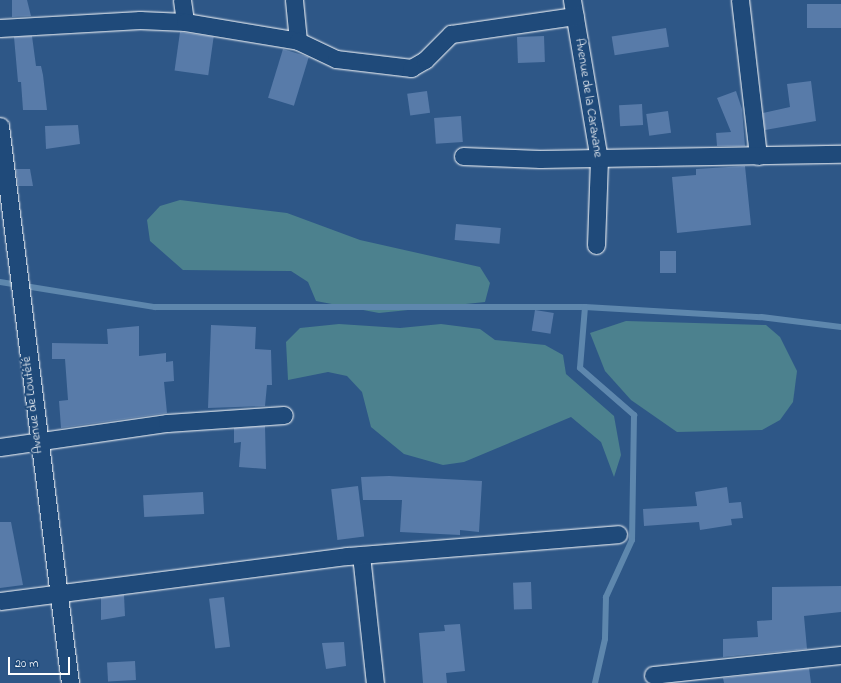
<!DOCTYPE html>
<meta charset="utf-8">
<style>
body{margin:0}
#map{position:relative;width:841px;height:683px;overflow:hidden;background:#2e5787;font-family:"Indie Flower",sans-serif}
div>[style]{position:absolute}
.green>*{inset:0;background:#4c818e}
.stream>*{height:6px;margin:-3px;padding:0 3px;transform-origin:3px;border-radius:3px;background:#5e87ad}
.building>*{inset:0;background:#587ba9;transform-origin:0 0}
.roads{filter:drop-shadow(0 0 1px #fff) drop-shadow(0 0 1px #fff)}
.minor>*{height:17px;margin:-8.5px;padding:0 8.5px;transform-origin:8.5px;border-radius:8.5px;background:#1f4a7a}
span{translate:-50% -50%;white-space:nowrap;text-align:center;line-height:1.15;-webkit-text-stroke:4px #1f4a7a;paint-order:stroke}
.street-label{font-size:13px;color:#fff}
.scale{position:absolute;left:8px;top:657px;width:62px;height:18px;box-sizing:border-box;border:2px solid #fff;border-top:0;padding-left:5px;font-size:12px;line-height:14px;white-space:nowrap;color:#fff;-webkit-text-stroke:3px #1f4a7a;paint-order:stroke}
</style>
<div id="map">
<div class="green">
<i style="clip-path:polygon(180px 200px,287px 213px,360px 240px,480px 267px,490px 283px,485px 302px,379px 313px,316px 301px,308px 282px,291px 271px,183px 270px,150px 241px,147px 220px,160px 206px)"></i>
<i style="clip-path:polygon(626px 321px,766px 325px,780px 337px,797px 371px,793px 402px,780px 420px,762px 430px,677px 432px,631px 400px,605px 371px,590px 333px)"></i>
<i style="clip-path:polygon(339px 324px,400px 328px,441px 324px,480px 329px,495px 340px,545px 345px,563px 355px,566px 374px,614px 416px,621px 455px,614px 477px,601px 442px,571px 417px,464px 462px,443px 465px,404px 454px,371px 427px,362px 392px,347px 376px,328px 372px,288px 380px,286px 342px,300px 328px)"></i>
</div>
<div class="stream">
<i style="left:0;top:282px;width:157px;rotate:9.2deg"></i>
<i style="left:155px;top:307px;width:430px"></i>
<i style="left:585px;top:307px;width:176px;rotate:3.3deg"></i>
<i style="left:761px;top:317px;width:81px;rotate:7.1deg"></i>
<i style="left:585px;top:307px;width:61px;rotate:94.7deg"></i>
<i style="left:580px;top:368px;width:72px;rotate:41deg"></i>
<i style="left:634px;top:415px;width:125px;rotate:90.9deg"></i>
<i style="left:632px;top:540px;width:63px;rotate:114.5deg"></i>
<i style="left:606px;top:597px;width:42px;rotate:91.4deg"></i>
<i style="left:605px;top:639px;width:45px;rotate:102.8deg"></i>
</div>
<div class="building">
<i style="clip-path:polygon(12px 0,27px 0,31px 16px,12px 17px)"></i>
<i style="left:807px;top:4px;width:34px;height:24px"></i>
<i style="left:666px;top:28px;width:19px;height:55px;rotate:81deg"></i>
<i style="left:180px;top:32px;width:34px;height:39px;rotate:8deg"></i>
<i style="clip-path:polygon(32px 36px,36px 66px,41px 66px,43px 75px,47px 110px,23px 110px,21px 82px,18px 82px,14px 37px)"></i>
<i style="left:544px;top:36px;width:26px;height:27px;rotate:88deg"></i>
<i style="left:283px;top:49px;width:27px;height:51px;rotate:17deg"></i>
<i style="clip-path:polygon(811px 81px,816px 121px,765px 130px,763px 113px,790px 107px,787px 84px)"></i>
<i style="left:427px;top:91px;width:22px;height:20px;rotate:82deg"></i>
<i style="clip-path:polygon(736px 91px,742px 109px,745px 146px,717px 146px,716px 133px,731px 132px,717px 98px)"></i>
<i style="left:642px;top:104px;width:21px;height:23px;rotate:87deg"></i>
<i style="left:668px;top:111px;width:22px;height:22px;rotate:82deg"></i>
<i style="left:461px;top:116px;width:26px;height:27px;rotate:86deg"></i>
<i style="clip-path:polygon(78px 125px,80px 144px,46px 149px,45px 126px)"></i>
<i style="clip-path:polygon(745px 166px,751px 225px,677px 233px,672px 177px,696px 175px,696px 169px)"></i>
<i style="clip-path:polygon(16px 169px,30px 169px,33px 186px,18px 186px)"></i>
<i style="left:456px;top:224px;width:45px;height:16px;rotate:5deg"></i>
<i style="left:660px;top:251px;width:16px;height:22px"></i>
<i style="left:535px;top:310px;width:19px;height:21px;rotate:9deg"></i>
<i style="clip-path:polygon(211px 325px,256px 327px,255px 349px,271px 350px,272px 385px,267px 385px,265px 406px,208px 408px)"></i>
<i style="clip-path:polygon(139px 326px,139px 356px,166px 353px,166px 362px,173px 361px,174px 381px,164px 382px,167px 413px,61px 428px,59px 401px,68px 400px,65px 359px,52px 359px,52px 343px,108px 344px,107px 329px)"></i>
<i style="clip-path:polygon(265px 426px,266px 469px,239px 467px,241px 442px,234px 443px,234px 428px)"></i>
<i style="clip-path:polygon(389px 476px,482px 481px,479px 532px,460px 530px,460px 535px,400px 532px,402px 500px,363px 500px,361px 477px)"></i>
<i style="left:358px;top:486px;width:51px;height:27px;rotate:83deg"></i>
<i style="clip-path:polygon(727px 487px,729px 503px,741px 502px,743px 518px,731px 519px,732px 525px,700px 530px,699px 522px,644px 526px,643px 509px,697px 506px,695px 492px)"></i>
<i style="left:203px;top:492px;width:22px;height:60px;rotate:87deg"></i>
<i style="clip-path:polygon(0 522px,11px 522px,23px 585px,0 588px)"></i>
<i style="left:531px;top:582px;width:27px;height:18px;rotate:88deg"></i>
<i style="clip-path:polygon(841px 586px,841px 612px,804px 616px,807px 649px,723px 657px,723px 639px,758px 637px,757px 621px,772px 620px,772px 587px)"></i>
<i style="clip-path:polygon(124px 595px,125px 616px,101px 620px,101px 598px)"></i>
<i style="left:224px;top:597px;width:50px;height:15px;rotate:83deg"></i>
<i style="clip-path:polygon(460px 624px,465px 671px,446px 673px,447px 683px,423px 683px,419px 633px,445px 631px,444px 625px)"></i>
<i style="clip-path:polygon(344px 642px,346px 666px,326px 669px,322px 643px)"></i>
<i style="left:135px;top:661px;width:19px;height:28px;rotate:87deg"></i>
<i style="clip-path:polygon(809px 668px,811px 683px,724px 683px,723px 678px)"></i>
</div>
<div class="roads">
<div class="minor">
<i style="left:182px;top:0;width:22px;rotate:82deg"></i>
<i style="left:294px;top:0;width:41px;rotate:84.4deg"></i>
<i style="left:572px;top:0;width:161px;rotate:80.4deg"></i>
<i style="left:599px;top:159px;width:86px;rotate:92deg"></i>
<i style="left:740px;top:0;width:157px;rotate:83.4deg"></i>
<i style="left:0;top:28px;width:140px;rotate:-3.3deg"></i>
<i style="left:140px;top:20px;width:45px;rotate:2.5deg"></i>
<i style="left:185px;top:22px;width:115px;rotate:9.5deg"></i>
<i style="left:298px;top:41px;width:42px;rotate:25.3deg"></i>
<i style="left:336px;top:59px;width:76px;rotate:6.8deg"></i>
<i style="left:411px;top:68px;width:16px;rotate:-30deg"></i>
<i style="left:425px;top:60px;width:37px;rotate:-45deg"></i>
<i style="left:451px;top:34px;width:125px;rotate:-8.3deg"></i>
<i style="left:0;top:126px;width:561px;rotate:82.84deg"></i>
<i style="left:463px;top:156px;width:77px;rotate:2.2deg"></i>
<i style="left:540px;top:159px;width:301px;rotate:-1deg"></i>
<i style="left:0;top:447px;width:169px;rotate:-8.2deg"></i>
<i style="left:167px;top:423px;width:117px;rotate:-3.9deg"></i>
<i style="left:361px;top:555px;width:129px;rotate:83.8deg"></i>
<i style="left:0;top:601px;width:350px;rotate:-7.4deg"></i>
<i style="left:347px;top:556px;width:272px;rotate:-4.6deg"></i>
<i style="left:653px;top:675px;width:189px;rotate:-6.1deg"></i>
</div>
</div>
<div class="street-label">
<span style="left:588px;top:98px;rotate:81deg">Avenue de la Caravane</span>
<span style="left:33px;top:405px;rotate:-97deg">Avenue de Loutété</span>
</div>
<div class="scale">20 m</div>
</div>
